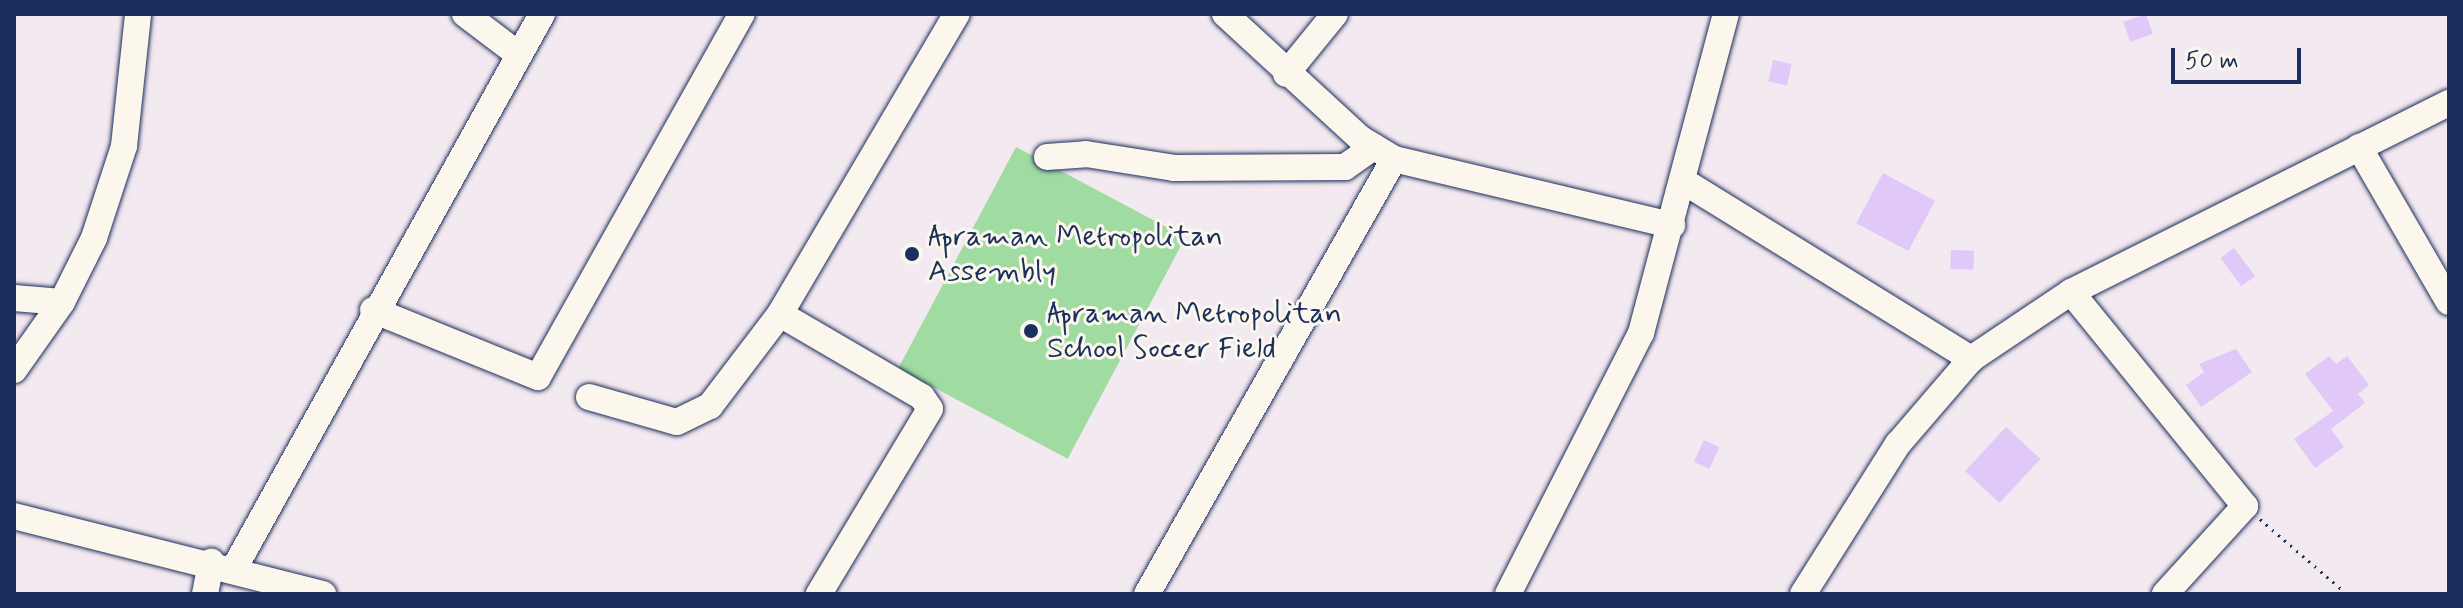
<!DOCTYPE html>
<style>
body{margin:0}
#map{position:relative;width:2463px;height:608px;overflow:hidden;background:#f3e9f0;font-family:Mynerve,sans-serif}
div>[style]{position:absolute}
.green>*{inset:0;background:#a0dba1;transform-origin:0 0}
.building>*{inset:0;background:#e0c9f9;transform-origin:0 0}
.path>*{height:3px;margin-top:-1.5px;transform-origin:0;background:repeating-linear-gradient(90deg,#1b2f5e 0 2px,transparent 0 8px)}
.roads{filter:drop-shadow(0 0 2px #1b2f5e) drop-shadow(0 0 2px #1b2f5e)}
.minor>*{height:26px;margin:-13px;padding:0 13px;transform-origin:13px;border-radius:13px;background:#fbf7ec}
.dots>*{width:22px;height:22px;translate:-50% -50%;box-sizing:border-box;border:4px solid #fbf7ec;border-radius:50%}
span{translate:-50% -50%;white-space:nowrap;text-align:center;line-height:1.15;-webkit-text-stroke:6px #fbf7ec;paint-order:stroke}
.poi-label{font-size:30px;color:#1b2f5e}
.left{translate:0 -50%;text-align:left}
.frame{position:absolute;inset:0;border:16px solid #1b2f5e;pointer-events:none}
.scale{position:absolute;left:2171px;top:48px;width:130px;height:36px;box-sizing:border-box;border:4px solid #1b2f5e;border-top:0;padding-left:10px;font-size:24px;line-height:28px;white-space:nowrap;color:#1b2f5e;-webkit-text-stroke:6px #fbf7ec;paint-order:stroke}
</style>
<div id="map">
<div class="green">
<i style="left:1016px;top:147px;width:192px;height:251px;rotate:28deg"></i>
</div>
<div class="building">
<i style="left:2146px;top:14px;width:21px;height:24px;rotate:71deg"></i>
<i style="left:1773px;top:60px;width:19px;height:22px;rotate:12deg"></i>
<i style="left:1883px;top:173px;width:59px;height:57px;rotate:28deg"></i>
<i style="left:2234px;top:248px;width:35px;height:17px;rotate:53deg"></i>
<i style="left:1951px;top:250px;width:23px;height:19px;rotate:2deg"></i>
<i style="clip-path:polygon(2236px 349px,2252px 372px,2201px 407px,2186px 385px,2204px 372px,2199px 364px)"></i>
<i style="clip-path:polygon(2329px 356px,2336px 364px,2347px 356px,2369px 385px,2358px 394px,2365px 403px,2331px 429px,2344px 447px,2315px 468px,2294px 439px,2333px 411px,2305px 374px)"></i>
<i style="left:2006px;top:427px;width:47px;height:60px;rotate:43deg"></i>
<i style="left:1704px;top:440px;width:17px;height:24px;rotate:25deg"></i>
</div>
<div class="path">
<i style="left:2260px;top:519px;width:115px;rotate:40.8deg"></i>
</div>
<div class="roads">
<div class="minor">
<i style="left:465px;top:14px;width:68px;rotate:37.2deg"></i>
<i style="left:1225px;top:14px;width:185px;rotate:42.6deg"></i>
<i style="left:1361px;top:139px;width:39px;rotate:31deg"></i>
<i style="left:1394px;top:159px;width:286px;rotate:13.4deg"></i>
<i style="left:1286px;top:74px;width:77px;rotate:-50.8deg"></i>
<i style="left:2359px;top:147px;width:179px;rotate:59.9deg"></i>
<i style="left:1047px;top:157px;width:39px;rotate:-4deg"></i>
<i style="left:1086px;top:154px;width:89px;rotate:9deg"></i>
<i style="left:1174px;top:168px;width:171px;rotate:-0.3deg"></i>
<i style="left:1345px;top:167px;width:35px;rotate:-35deg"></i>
<i style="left:1683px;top:181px;width:339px;rotate:31.7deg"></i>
<i style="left:2071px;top:292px;width:276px;rotate:50.9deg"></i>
<i style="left:2245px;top:506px;width:119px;rotate:132.3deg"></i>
<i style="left:14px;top:298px;width:48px;rotate:4.8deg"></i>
<i style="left:373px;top:310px;width:178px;rotate:22.1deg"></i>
<i style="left:538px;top:377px;width:416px;rotate:-60.7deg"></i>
<i style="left:780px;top:314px;width:164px;rotate:30.3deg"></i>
<i style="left:922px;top:397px;width:14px;rotate:56deg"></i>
<i style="left:930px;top:409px;width:216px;rotate:121deg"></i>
<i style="left:14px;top:370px;width:83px;rotate:-54.8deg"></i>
<i style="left:62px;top:302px;width:72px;rotate:-63.4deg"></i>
<i style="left:94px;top:238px;width:97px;rotate:-71.9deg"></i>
<i style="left:124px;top:146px;width:133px;rotate:-83.9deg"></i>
<i style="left:589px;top:397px;width:91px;rotate:15.9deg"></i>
<i style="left:677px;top:422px;width:37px;rotate:-26deg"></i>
<i style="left:710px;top:406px;width:116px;rotate:-52.7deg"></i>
<i style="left:780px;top:314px;width:348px;rotate:-59.5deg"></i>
<i style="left:14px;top:516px;width:319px;rotate:14.2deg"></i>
<i style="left:235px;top:567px;width:633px;rotate:-60.96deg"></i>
<i style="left:205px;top:594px;width:33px;rotate:-79deg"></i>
<i style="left:1147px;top:594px;width:500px;rotate:-60.41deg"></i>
<i style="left:1508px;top:594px;width:293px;rotate:-63deg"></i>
<i style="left:1641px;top:333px;width:330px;rotate:-75.1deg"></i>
<i style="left:1803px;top:594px;width:178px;rotate:-57.7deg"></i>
<i style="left:1898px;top:444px;width:112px;rotate:-49.3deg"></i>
<i style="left:1971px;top:359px;width:120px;rotate:-33.8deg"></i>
<i style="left:2071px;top:292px;width:423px;rotate:-26.6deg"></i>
</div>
</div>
<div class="dots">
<i style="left:912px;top:254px;background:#1b2f5e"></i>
<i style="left:1031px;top:331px;background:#1b2f5e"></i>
</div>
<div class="poi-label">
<span class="left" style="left:928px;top:254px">Apraman Metropolitan<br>Assembly</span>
<span class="left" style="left:1047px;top:331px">Apraman Metropolitan<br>School Soccer Field</span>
</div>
<div class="frame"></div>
<div class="scale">50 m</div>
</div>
